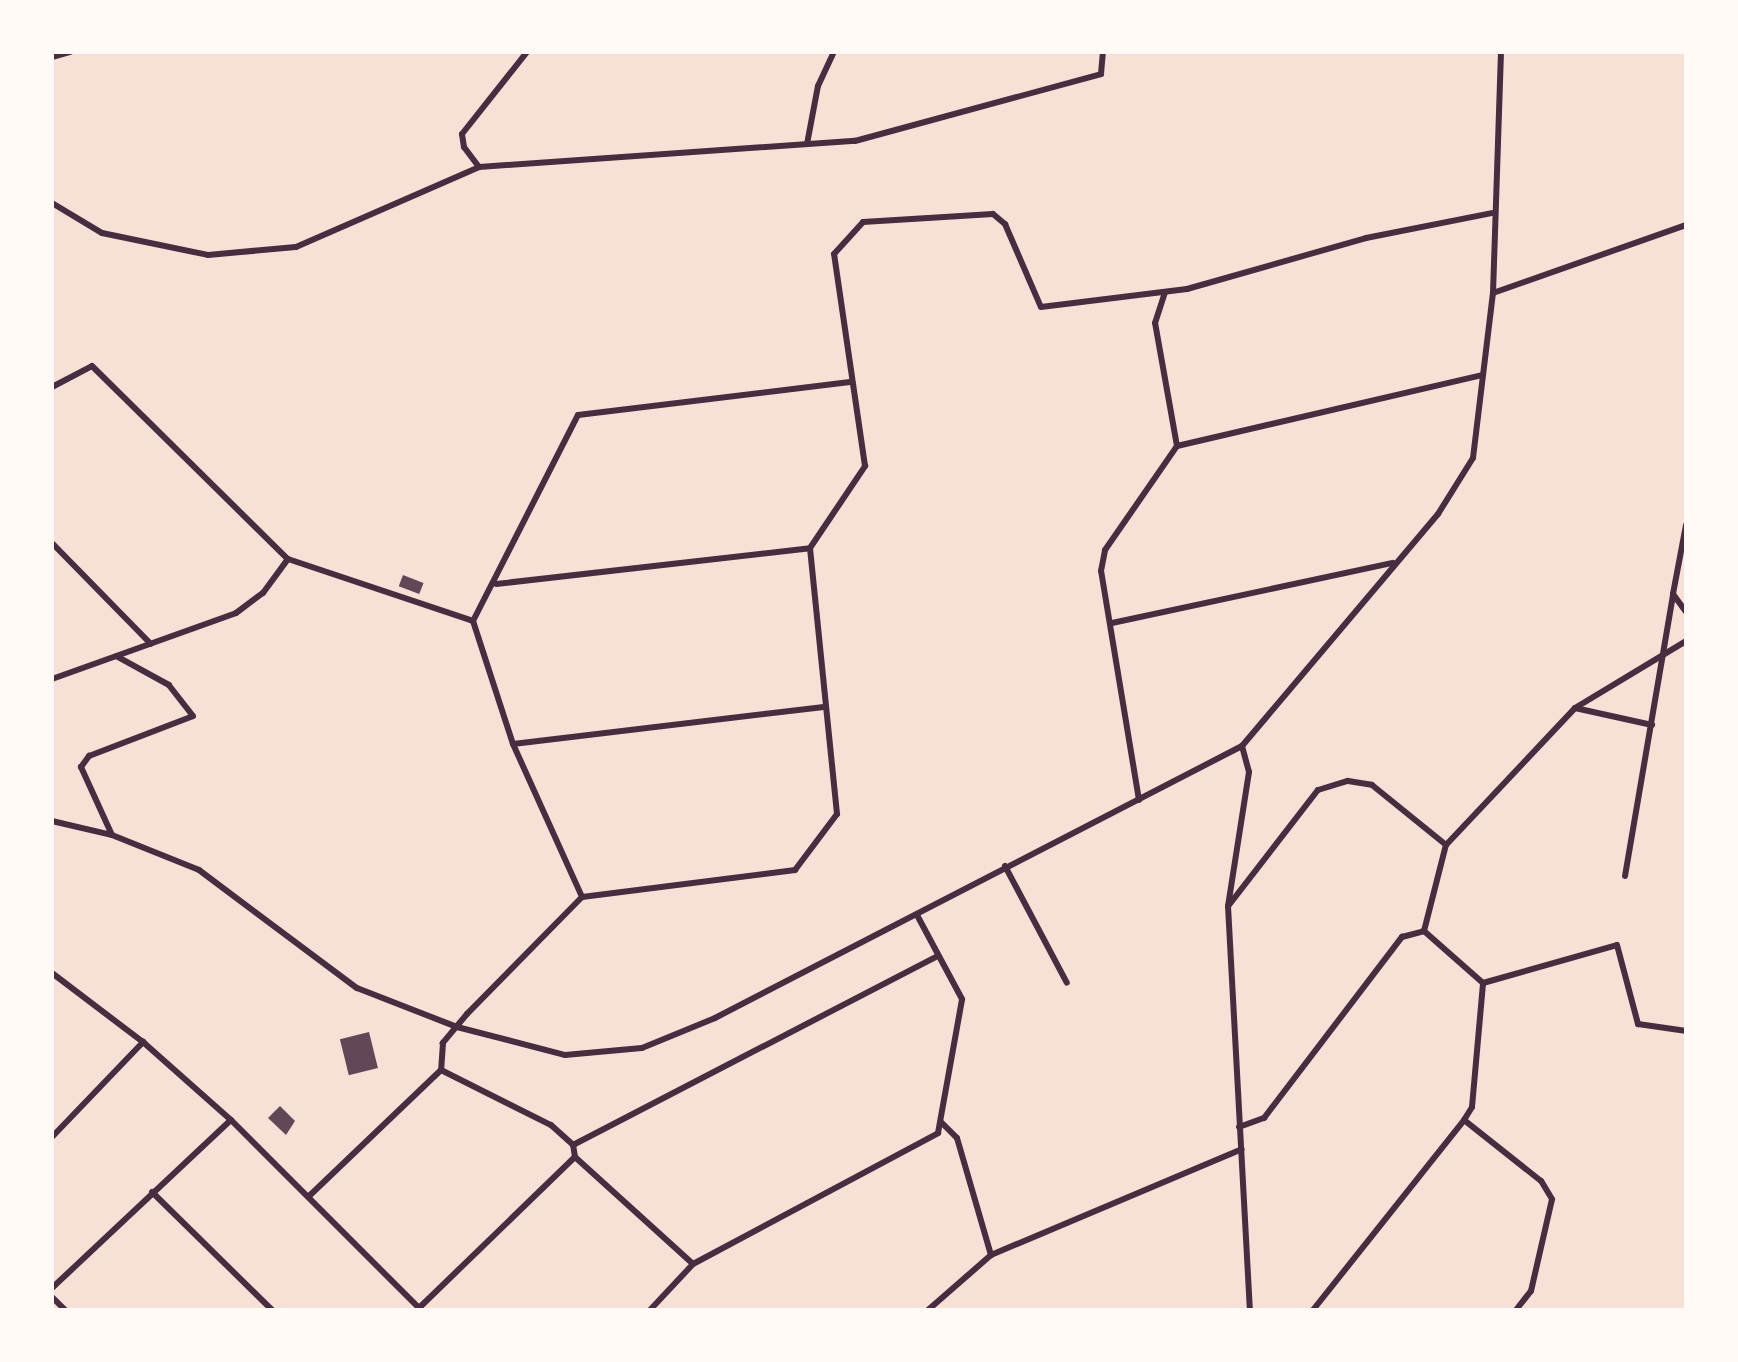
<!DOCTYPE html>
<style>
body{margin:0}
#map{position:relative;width:1738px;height:1362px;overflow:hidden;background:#f7e1d7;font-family:Manrope,sans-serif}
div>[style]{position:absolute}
.building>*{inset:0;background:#644757;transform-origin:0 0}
.minor>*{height:6px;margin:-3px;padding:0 3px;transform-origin:3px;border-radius:3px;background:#4a2c40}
span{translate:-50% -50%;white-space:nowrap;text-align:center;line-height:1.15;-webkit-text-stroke:6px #fffaf5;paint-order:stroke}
.frame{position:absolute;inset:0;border:54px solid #fffaf5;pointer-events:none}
</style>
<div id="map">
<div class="building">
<i style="left:403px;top:575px;width:22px;height:12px;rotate:21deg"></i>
<i style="left:369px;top:1032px;width:37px;height:30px;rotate:76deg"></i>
<i style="clip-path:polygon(280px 1106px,295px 1121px,286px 1135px,268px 1118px)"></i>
</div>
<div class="minor">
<i style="left:52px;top:57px;width:19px;rotate:-16deg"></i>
<i style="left:807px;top:144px;width:59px;rotate:-79.3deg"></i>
<i style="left:818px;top:86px;width:38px;rotate:-65deg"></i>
<i style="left:479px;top:167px;width:25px;rotate:-127deg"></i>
<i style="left:464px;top:147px;width:13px;rotate:-99deg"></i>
<i style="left:462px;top:134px;width:105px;rotate:-51.6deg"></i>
<i style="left:52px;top:203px;width:58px;rotate:31deg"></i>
<i style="left:102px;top:233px;width:108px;rotate:11.7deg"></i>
<i style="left:208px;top:255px;width:88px;rotate:-5.2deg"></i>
<i style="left:296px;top:247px;width:200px;rotate:-23.6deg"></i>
<i style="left:479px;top:167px;width:377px;rotate:-4deg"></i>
<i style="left:855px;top:141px;width:255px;rotate:-15.2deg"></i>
<i style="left:1101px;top:74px;width:22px;rotate:-85deg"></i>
<i style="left:1493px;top:293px;width:241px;rotate:-88.1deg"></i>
<i style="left:52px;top:387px;width:45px;rotate:-27.7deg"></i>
<i style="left:92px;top:366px;width:275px;rotate:44.6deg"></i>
<i style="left:288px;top:559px;width:195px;rotate:18.5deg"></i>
<i style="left:473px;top:621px;width:129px;rotate:72deg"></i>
<i style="left:513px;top:744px;width:168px;rotate:65.7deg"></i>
<i style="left:582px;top:897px;width:164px;rotate:134.5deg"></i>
<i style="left:467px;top:1014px;width:38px;rotate:130deg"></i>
<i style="left:443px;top:1043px;width:27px;rotate:94deg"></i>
<i style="left:441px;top:1070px;width:182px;rotate:136.3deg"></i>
<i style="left:1177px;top:446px;width:313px;rotate:-13.1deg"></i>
<i style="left:1686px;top:525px;width:70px;rotate:100.7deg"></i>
<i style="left:1673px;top:594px;width:22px;rotate:54deg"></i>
<i style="left:52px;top:543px;width:141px;rotate:45.6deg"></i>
<i style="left:496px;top:584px;width:316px;rotate:-6.5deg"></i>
<i style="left:810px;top:548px;width:99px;rotate:-56.1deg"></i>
<i style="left:865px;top:466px;width:214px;rotate:-98.3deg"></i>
<i style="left:834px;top:254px;width:43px;rotate:-47.8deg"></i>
<i style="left:863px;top:222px;width:130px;rotate:-3.5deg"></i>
<i style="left:993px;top:214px;width:16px;rotate:40deg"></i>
<i style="left:1005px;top:224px;width:90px;rotate:66.6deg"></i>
<i style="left:1041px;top:307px;width:147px;rotate:-7deg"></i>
<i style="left:1187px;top:289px;width:186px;rotate:-15.9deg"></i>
<i style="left:1366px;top:238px;width:128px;rotate:-11.2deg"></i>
<i style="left:473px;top:621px;width:231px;rotate:-63deg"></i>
<i style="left:578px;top:415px;width:276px;rotate:-6.9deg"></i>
<i style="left:1112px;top:623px;width:287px;rotate:-12.1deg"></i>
<i style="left:52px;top:679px;width:195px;rotate:-19.7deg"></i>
<i style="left:236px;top:613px;width:34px;rotate:-37deg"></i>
<i style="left:263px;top:593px;width:42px;rotate:-53.7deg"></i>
<i style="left:1575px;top:708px;width:79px;rotate:12.4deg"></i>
<i style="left:513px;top:744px;width:313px;rotate:-6.8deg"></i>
<i style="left:1242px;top:746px;width:27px;rotate:75deg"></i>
<i style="left:1249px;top:772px;width:136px;rotate:98.9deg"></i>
<i style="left:1228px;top:906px;width:405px;rotate:86.9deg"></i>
<i style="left:1139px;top:800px;width:232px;rotate:-99.4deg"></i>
<i style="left:1101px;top:571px;width:21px;rotate:-79deg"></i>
<i style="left:1105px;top:550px;width:126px;rotate:-55.3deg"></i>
<i style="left:1177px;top:446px;width:125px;rotate:-100.1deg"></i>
<i style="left:1155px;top:323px;width:32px;rotate:-72deg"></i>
<i style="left:52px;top:821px;width:62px;rotate:13.1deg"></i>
<i style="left:112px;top:835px;width:94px;rotate:21.9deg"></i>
<i style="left:199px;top:870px;width:197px;rotate:36.8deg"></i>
<i style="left:357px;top:988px;width:107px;rotate:21.3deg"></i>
<i style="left:457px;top:1027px;width:112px;rotate:14.5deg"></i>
<i style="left:565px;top:1055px;width:77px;rotate:-5.2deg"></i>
<i style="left:642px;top:1048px;width:79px;rotate:-22.3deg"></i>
<i style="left:715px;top:1018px;width:593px;rotate:-27.3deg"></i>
<i style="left:1242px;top:746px;width:304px;rotate:-49.8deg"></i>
<i style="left:1438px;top:514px;width:66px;rotate:-58deg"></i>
<i style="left:1473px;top:458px;width:166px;rotate:-83.1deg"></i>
<i style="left:1493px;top:293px;width:205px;rotate:-19.4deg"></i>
<i style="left:112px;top:835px;width:75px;rotate:-114.5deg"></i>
<i style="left:81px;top:767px;width:14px;rotate:-54deg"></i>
<i style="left:89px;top:756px;width:111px;rotate:-21deg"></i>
<i style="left:193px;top:716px;width:39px;rotate:-128deg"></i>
<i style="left:169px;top:685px;width:60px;rotate:-151.3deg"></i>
<i style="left:1005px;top:866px;width:132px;rotate:62.1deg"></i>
<i style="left:1625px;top:876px;width:286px;rotate:-80.3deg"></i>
<i style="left:582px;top:897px;width:215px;rotate:-7.2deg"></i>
<i style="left:795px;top:870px;width:70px;rotate:-53.1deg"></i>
<i style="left:837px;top:814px;width:267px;rotate:-95.8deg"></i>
<i style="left:1229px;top:905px;width:145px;rotate:-52.3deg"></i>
<i style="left:1318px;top:790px;width:31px;rotate:-17deg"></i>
<i style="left:1348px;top:781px;width:24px;rotate:9deg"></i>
<i style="left:1372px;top:785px;width:95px;rotate:39deg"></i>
<i style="left:52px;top:973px;width:114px;rotate:37.2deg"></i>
<i style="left:143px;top:1042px;width:118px;rotate:41.6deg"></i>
<i style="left:231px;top:1120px;width:269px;rotate:45deg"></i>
<i style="left:1483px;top:983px;width:139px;rotate:-15.8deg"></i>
<i style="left:1617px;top:945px;width:82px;rotate:75.1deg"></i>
<i style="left:1638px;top:1024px;width:49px;rotate:8.3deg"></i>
<i style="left:441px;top:1070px;width:123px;rotate:26.6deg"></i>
<i style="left:551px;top:1125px;width:30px;rotate:42deg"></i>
<i style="left:942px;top:1123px;width:21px;rotate:45deg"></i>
<i style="left:957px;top:1138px;width:122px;rotate:73.8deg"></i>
<i style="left:991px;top:1255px;width:272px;rotate:-22.9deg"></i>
<i style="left:1239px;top:1127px;width:27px;rotate:-20deg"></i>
<i style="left:1264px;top:1118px;width:228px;rotate:-52.7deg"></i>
<i style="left:1402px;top:937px;width:23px;rotate:-15deg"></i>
<i style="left:52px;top:1137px;width:132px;rotate:-46.2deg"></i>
<i style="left:575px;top:1157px;width:159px;rotate:42.2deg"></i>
<i style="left:152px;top:1192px;width:168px;rotate:44.5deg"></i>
<i style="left:52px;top:1288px;width:245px;rotate:-43.2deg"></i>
<i style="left:52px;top:1297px;width:18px;rotate:45deg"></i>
<i style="left:419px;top:1308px;width:217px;rotate:-44.1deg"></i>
<i style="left:575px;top:1157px;width:12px;rotate:-99deg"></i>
<i style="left:573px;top:1145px;width:410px;rotate:-27.4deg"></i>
<i style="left:650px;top:1310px;width:63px;rotate:-46.9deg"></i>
<i style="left:693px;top:1264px;width:278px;rotate:-28.1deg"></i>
<i style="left:938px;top:1133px;width:136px;rotate:-79.8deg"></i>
<i style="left:962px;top:999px;width:95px;rotate:-118.2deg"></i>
<i style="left:928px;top:1310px;width:84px;rotate:-41.1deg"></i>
<i style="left:1313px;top:1310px;width:243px;rotate:-51.5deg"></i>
<i style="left:1516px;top:1310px;width:24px;rotate:-52deg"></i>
<i style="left:1531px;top:1291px;width:94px;rotate:-77.1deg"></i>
<i style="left:1552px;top:1199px;width:21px;rotate:-121deg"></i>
<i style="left:1541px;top:1181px;width:98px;rotate:-141.6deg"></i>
<i style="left:1464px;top:1120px;width:15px;rotate:-58deg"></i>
<i style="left:1472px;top:1107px;width:124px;rotate:-84.9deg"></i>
<i style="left:1483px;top:983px;width:79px;rotate:-138.6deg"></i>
<i style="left:1424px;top:931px;width:89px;rotate:-75.7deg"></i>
<i style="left:1446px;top:845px;width:188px;rotate:-46.7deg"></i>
<i style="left:1575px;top:708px;width:130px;rotate:-31.1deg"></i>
</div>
<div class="frame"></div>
</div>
